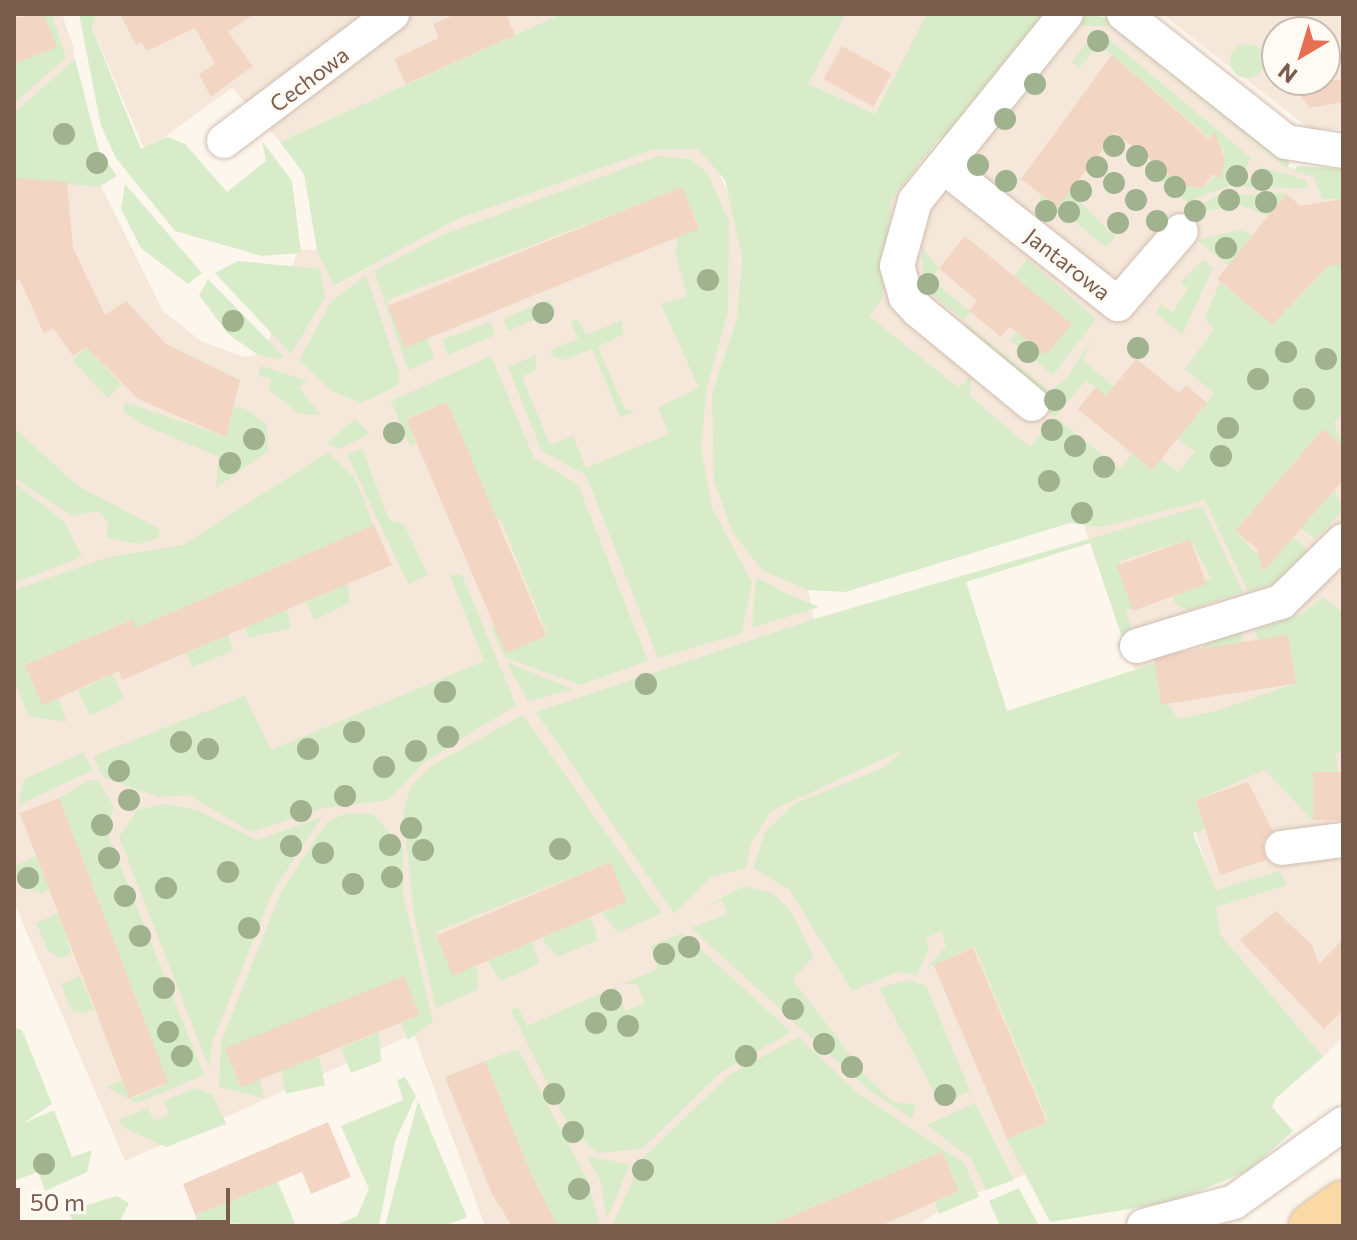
<!DOCTYPE html>
<style>
body{margin:0}
#map{position:relative;width:1357px;height:1240px;overflow:hidden;background:#fdf6ec;font-family:Commissioner,sans-serif}
div>[style]{position:absolute}
.residential>*{inset:0;background:#f5e8da}
.green>*{inset:0;background:#d8ecc9;transform-origin:0 0}
.round{border-radius:50%}
.building>*{inset:0;background:#f3d5c3;transform-origin:0 0}
.roads{filter:drop-shadow(0 0 2px #d1beb0) drop-shadow(0 0 2px #d1beb0)}
.minor>*{height:34px;margin:-17px;padding:0 17px;transform-origin:17px;border-radius:17px;background:#fff}
.major>*{height:44px;margin:-22px;padding:0 22px;transform-origin:22px;border-radius:22px;background:#fbd9a5}
.trees>*{width:22px;height:22px;margin:-11px;border-radius:50%;background:#a0b28e}
span{translate:-50% -50%;white-space:nowrap;text-align:center;line-height:1.15;-webkit-text-stroke:6px #fffaf3;paint-order:stroke}
.street-label{font-size:22px;color:#7a5c4d}
.frame{position:absolute;inset:0;border:16px solid #7a5c4d;pointer-events:none}
.north{position:absolute;left:1261px;top:16px;width:80px;height:80px;box-sizing:border-box;background:#fffaf3;border:2px solid #cabbb1;border-radius:50%;rotate:218deg;font-size:22px;font-weight:700;line-height:32px;text-align:center;color:#7a5c4d}
.north::after{content:'';display:block;margin:auto;width:28px;height:36px;background:#e76f51;clip-path:polygon(50% 0,100% 100%,50% 72%,0 100%)}
.scale{position:absolute;left:16px;top:1188px;width:214px;height:36px;box-sizing:border-box;border:4px solid #7a5c4d;border-top:0;padding-left:10px;font-size:24px;line-height:28px;white-space:nowrap;color:#7a5c4d;-webkit-text-stroke:6px #fffaf3;paint-order:stroke}
</style>
<div id="map">
<div class="residential">
<i style="clip-path:polygon(14px 14px,62px 14px,74px 49px,75px 134px,163px 311px,201px 341px,244px 357px,264px 354px,298px 249px,317px 250px,335px 286px,455px 220px,652px 150px,698px 149px,715px 164px,734px 207px,742px 257px,737px 318px,712px 393px,763px 571px,808px 590px,814px 619px,902px 743px,901px 765px,968px 934px,1081px 1154px,952px 1202px,917px 1226px,485px 1226px,414px 1034px,125px 1161px,14px 903px)"></i>
<i style="clip-path:polygon(96px 14px,561px 14px,280px 142px,232px 88px,145px 151px,92px 27px)"></i>
<i style="clip-path:polygon(846px 14px,927px 14px,876px 115px,808px 84px)"></i>
<i style="clip-path:polygon(1044px 14px,1106px 23px,1274px 158px,1297px 171px,1343px 173px,1343px 1037px,1323px 1057px,1220px 934px,1211px 880px,1141px 667px,1134px 669px,1071px 488px,863px 325px,884px 277px,891px 200px)"></i>
<i style="clip-path:polygon(evenodd,1162px 14px,1340px 14px,1343px 129px,1311px 130px,1162px 14px,1277px 32px,1325px 32px,1325px 80px,1277px 80px,1277px 32px)"></i>
</div>
<div class="green">
<i style="clip-path:polygon(43px 14px,52px 14px,66px 57px,14px 104px,14px 64px,56px 47px)"></i>
<i style="clip-path:polygon(79px 14px,96px 14px,92px 28px,141px 149px,167px 137px,185px 144px,227px 192px,266px 161px,262px 141px,292px 181px,301px 253px,262px 256px,175px 231px,116px 158px,101px 126px)"></i>
<i style="clip-path:polygon(561px 14px,846px 14px,808px 84px,875px 114px,927px 14px,1044px 14px,950px 138px,940px 138px,891px 200px,882px 299px,869px 316px,959px 388px,972px 373px,970px 396px,1030px 447px,1054px 417px,963px 331px,967px 325px,1049px 391px,1066px 380px,1091px 340px,1083px 360px,1114px 387px,1106px 396px,1086px 380px,1055px 417px,1120px 469px,1132px 454px,1152px 470px,1161px 459px,1178px 472px,1195px 452px,1178px 439px,1214px 393px,1185px 369px,1214px 329px,1205px 318px,1220px 282px,1272px 325px,1329px 265px,1343px 265px,1343px 412px,1334px 423px,1343px 446px,1323px 429px,1235px 531px,1259px 556px,1292px 537px,1311px 552px,1276px 584px,1248px 591px,1205px 500px,1103px 527px,1070px 523px,845px 592px,808px 590px,763px 571px,733px 533px,714px 481px,712px 393px,737px 318px,742px 257px,725px 180px,698px 149px,652px 150px,455px 220px,334px 286px,317px 250px,304px 174px,280px 142px)"></i>
<i style="clip-path:polygon(1087px 14px,1107px 18px,1290px 162px,1287px 168px,1110px 26px,1076px 26px)"></i>
<i style="clip-path:polygon(1106px 37px,1251px 158px,1238px 182px,1187px 202px,1150px 172px,1156px 165px,1184px 186px,1203px 187px,1223px 169px,1224px 150px,1099px 44px,1079px 68px,1072px 62px,1090px 38px)"></i>
<i class="round" style="left:1230px;top:44px;width:34px;height:34px"></i>
<i style="clip-path:polygon(75px 59px,99px 151px,117px 176px,99px 187px,14px 179px,14px 113px)"></i>
<i style="clip-path:polygon(658px 156px,691px 159px,708px 174px,729px 222px,728px 312px,707px 386px,701px 448px,712px 508px,752px 582px,742px 633px,658px 658px,586px 475px,542px 451px,508px 367px,536px 355px,536px 369px,522px 377px,550px 445px,573px 436px,586px 468px,669px 434px,658px 407px,699px 388px,661px 304px,687px 296px,675px 252px,678px 237px,699px 228px,682px 188px,387px 300px,402px 340px,425px 332px,434px 359px,408px 370px,374px 271px,442px 235px)"></i>
<i style="clip-path:polygon(1297px 166px,1343px 169px,1343px 199px,1322px 199px,1314px 177px,1294px 171px)"></i>
<i style="clip-path:polygon(1260px 167px,1306px 180px,1309px 188px,1243px 187px)"></i>
<i style="clip-path:polygon(125px 184px,202px 273px,188px 284px,141px 248px,121px 209px)"></i>
<i style="clip-path:polygon(1069px 191px,1115px 237px,1105px 247px,1061px 209px,1044px 222px,1036px 215px,1041px 195px,1057px 207px)"></i>
<i style="clip-path:polygon(1286px 193px,1268px 216px,1238px 204px,1184px 216px,1216px 196px)"></i>
<i style="clip-path:polygon(1241px 230px,1253px 235px,1228px 265px,1197px 240px)"></i>
<i style="clip-path:polygon(921px 246px,939px 268px,931px 279px,970px 312px,964px 320px,924px 288px)"></i>
<i style="clip-path:polygon(1027px 259px,1096px 319px,1053px 375px,1010px 340px,1016px 332px,1046px 355px,1072px 324px,1014px 277px)"></i>
<i style="clip-path:polygon(1203px 260px,1213px 268px,1182px 335px,1156px 313px,1161px 304px,1173px 312px,1188px 288px,1180px 283px)"></i>
<i style="clip-path:polygon(238px 261px,320px 269px,325px 297px,291px 354px,215px 273px)"></i>
<i style="clip-path:polygon(366px 275px,399px 373px,398px 385px,362px 403px,332px 391px,299px 360px,331px 302px)"></i>
<i style="clip-path:polygon(208px 279px,283px 356px,280px 359px,258px 355px,228px 334px,199px 295px)"></i>
<i style="left:550px;top:299px;width:13px;height:51px;rotate:67deg"></i>
<i style="clip-path:polygon(577px 319px,586px 335px,622px 320px,623px 334px,598px 347px,625px 409px,635px 411px,620px 417px,592px 349px,564px 360px,553px 357px,550px 350px,578px 339px,571px 322px)"></i>
<i style="clip-path:polygon(490px 322px,495px 335px,448px 355px,442px 340px)"></i>
<i style="left:86px;top:347px;width:52px;height:19px;rotate:47deg"></i>
<i style="clip-path:polygon(491px 356px,534px 458px,578px 485px,648px 661px,580px 685px,504px 657px,491px 626px,547px 634px,500px 518px,495px 520px,447px 402px,406px 418px,416px 444px,410px 446px,391px 401px)"></i>
<i style="clip-path:polygon(261px 366px,307px 381px,299px 387px,320px 415px,299px 414px,268px 389px,271px 379px,258px 375px)"></i>
<i style="clip-path:polygon(125px 402px,226px 437px,234px 407px,246px 409px,267px 425px,268px 451px,216px 488px,219px 457px,137px 422px,124px 412px)"></i>
<i style="clip-path:polygon(355px 419px,370px 434px,338px 449px,327px 443px)"></i>
<i style="clip-path:polygon(14px 428px,78px 486px,160px 529px,158px 538px,139px 544px,107px 538px,108px 523px,98px 511px,72px 516px,14px 477px)"></i>
<i style="clip-path:polygon(362px 448px,389px 520px,404px 524px,428px 575px,408px 584px,347px 454px)"></i>
<i style="clip-path:polygon(328px 452px,354px 477px,374px 525px,136px 628px,132px 619px,25px 665px,42px 704px,58px 698px,67px 722px,28px 716px,14px 678px,14px 590px,109px 557px,183px 545px)"></i>
<i style="clip-path:polygon(14px 483px,64px 521px,82px 557px,14px 583px)"></i>
<i style="clip-path:polygon(1335px 490px,1343px 511px,1316px 539px,1299px 527px)"></i>
<i style="clip-path:polygon(1202px 506px,1243px 592px,1189px 610px,1176px 605px,1172px 595px,1211px 578px,1190px 539px,1120px 561px,1135px 608px,1126px 611px,1135px 639px,1117px 646px,1122px 637px,1090px 543px,966px 582px,1007px 711px,1184px 654px,1187px 665px,1158px 675px,1165px 699px,1178px 719px,1216px 711px,1296px 683px,1288px 635px,1259px 644px,1255px 629px,1302px 614px,1323px 597px,1343px 613px,1343px 753px,1336px 753px,1338px 772px,1313px 773px,1314px 822px,1265px 770px,1196px 800px,1205px 829px,1193px 833px,1216px 890px,1280px 871px,1287px 885px,1216px 907px,1220px 934px,1323px 1057px,1276px 1098px,1272px 1107px,1293px 1131px,1248px 1171px,1172px 1202px,1050px 1222px,1007px 1139px,1048px 1121px,974px 946px,927px 968px,946px 946px,941px 932px,926px 938px,929px 948px,917px 975px,897px 972px,852px 991px,789px 889px,753px 868px,765px 832px,794px 804px,885px 767px,902px 750px,771px 811px,751px 843px,746px 868px,711px 877px,674px 914px,536px 712px,814px 619px)"></i>
<i style="clip-path:polygon(461px 573px,516px 705px,423px 763px,389px 800px,323px 808px,251px 832px,189px 795px,159px 797px,103px 777px,93px 756px,245px 696px,271px 750px,484px 661px,450px 576px)"></i>
<i style="clip-path:polygon(756px 577px,785px 593px,819px 607px,752px 628px)"></i>
<i style="clip-path:polygon(347px 584px,350px 603px,314px 620px,306px 602px)"></i>
<i style="left:287px;top:610px;width:19px;height:44px;rotate:78deg"></i>
<i style="clip-path:polygon(1240px 632px,1245px 648px,1202px 661px,1203px 643px)"></i>
<i style="clip-path:polygon(228px 634px,233px 651px,192px 667px,186px 653px)"></i>
<i style="clip-path:polygon(506px 662px,573px 689px,528px 701px)"></i>
<i style="left:112px;top:674px;width:28px;height:38px;rotate:64deg"></i>
<i style="clip-path:polygon(523px 715px,662px 913px,618px 933px,602px 913px,626px 902px,610px 862px,435px 932px,478px 971px,477px 990px,436px 1008px,414px 915px,403px 813px,411px 786px,431px 766px)"></i>
<i style="clip-path:polygon(83px 753px,93px 770px,18px 805px,24px 779px)"></i>
<i style="clip-path:polygon(90px 780px,99px 781px,114px 808px,105px 827px,204px 1075px,137px 1103px,106px 1087px,123px 1080px,131px 1099px,168px 1083px,59px 798px)"></i>
<i style="clip-path:polygon(164px 804px,197px 810px,257px 840px,322px 817px,273px 891px,212px 1043px,209px 1068px,119px 837px,137px 810px)"></i>
<i style="clip-path:polygon(347px 813px,373px 814px,403px 847px,403px 895px,433px 1022px,408px 1040px,401px 1023px,419px 1015px,403px 977px,226px 1049px,260px 1080px,264px 1098px,219px 1087px,221px 1042px,282px 890px,327px 822px)"></i>
<i style="clip-path:polygon(37px 855px,51px 889px,42px 893px,23px 888px,14px 867px)"></i>
<i style="clip-path:polygon(744px 886px,773px 893px,792px 913px,813px 956px,793px 980px,866px 1076px,894px 1103px,916px 1104px,912px 1119px,869px 1090px,691px 928px,727px 914px,722px 900px,701px 909px)"></i>
<i style="clip-path:polygon(60px 913px,71px 953px,61px 958px,48px 951px,36px 923px)"></i>
<i style="clip-path:polygon(591px 917px,598px 940px,558px 957px,545px 944px,543px 937px)"></i>
<i style="clip-path:polygon(683px 933px,791px 1032px,720px 1073px,642px 1149px,597px 1153px,569px 1127px,511px 1010px,518px 1007px,527px 1026px,615px 987px,625px 1011px,645px 1003px,637px 984px,621px 984px,658px 969px,650px 946px)"></i>
<i style="clip-path:polygon(532px 941px,539px 964px,501px 981px,486px 959px)"></i>
<i style="clip-path:polygon(80px 976px,94px 1009px,83px 1013px,71px 1010px,61px 984px)"></i>
<i style="clip-path:polygon(908px 980px,926px 986px,970px 1091px,941px 1105px,879px 988px)"></i>
<i style="clip-path:polygon(14px 1028px,22px 1030px,52px 1104px,22px 1124px,54px 1110px,72px 1157px,92px 1150px,87px 1172px,45px 1191px,38px 1172px,14px 1181px)"></i>
<i style="clip-path:polygon(379px 1032px,381px 1061px,351px 1073px,341px 1048px)"></i>
<i style="clip-path:polygon(798px 1037px,859px 1094px,964px 1163px,979px 1197px,939px 1214px,935px 1202px,959px 1191px,942px 1152px,769px 1226px,612px 1226px,643px 1158px,728px 1076px)"></i>
<i style="clip-path:polygon(518px 1049px,587px 1179px,600px 1226px,558px 1226px,533px 1178px,485px 1061px)"></i>
<i style="left:319px;top:1057px;width:29px;height:40px;rotate:78deg"></i>
<i style="clip-path:polygon(405px 1077px,416px 1096px,395px 1141px,379px 1226px,334px 1226px,357px 1216px,369px 1189px,341px 1126px,403px 1100px,397px 1080px)"></i>
<i style="clip-path:polygon(195px 1088px,213px 1095px,226px 1124px,166px 1147px,122px 1127px,118px 1120px,148px 1108px,154px 1121px,169px 1115px,164px 1101px)"></i>
<i style="clip-path:polygon(418px 1101px,467px 1217px,444px 1226px,385px 1226px)"></i>
<i style="clip-path:polygon(975px 1103px,1014px 1180px,986px 1190px,971px 1159px,927px 1125px)"></i>
<i style="clip-path:polygon(587px 1156px,630px 1164px,607px 1219px,600px 1180px)"></i>
<i style="clip-path:polygon(277px 1180px,296px 1226px,197px 1222px,195px 1215px)"></i>
<i style="clip-path:polygon(1019px 1188px,1039px 1226px,1000px 1226px,989px 1201px)"></i>
<i style="clip-path:polygon(116px 1196px,129px 1203px,120px 1221px,127px 1226px,75px 1226px,68px 1211px)"></i>
</div>
<div class="building">
<i style="clip-path:polygon(43px 14px,57px 47px,14px 64px,14px 18px)"></i>
<i style="clip-path:polygon(120px 14px,254px 14px,228px 32px,253px 66px,211px 97px,199px 74px,215px 64px,195px 28px,147px 51px,142px 42px,136px 45px)"></i>
<i style="clip-path:polygon(456px 14px,506px 14px,515px 35px,406px 84px,394px 59px,439px 38px,433px 24px)"></i>
<i style="left:842px;top:46px;width:57px;height:38px;rotate:29deg"></i>
<i style="clip-path:polygon(1112px 55px,1209px 139px,1215px 132px,1225px 159px,1220px 180px,1213px 174px,1203px 187px,1184px 186px,1116px 133px,1057px 207px,1021px 179px)"></i>
<i style="clip-path:polygon(1287px 80px,1343px 80px,1343px 102px,1310px 108px)"></i>
<i style="clip-path:polygon(14px 178px,67px 182px,73px 248px,105px 315px,126px 301px,166px 344px,240px 380px,226px 437px,138px 399px,86px 347px,73px 356px,53px 328px,44px 334px,20px 280px,14px 281px)"></i>
<i style="left:682px;top:187px;width:45px;height:317px;rotate:68deg"></i>
<i style="clip-path:polygon(1286px 194px,1301px 206px,1343px 199px,1343px 265px,1328px 266px,1272px 325px,1217px 279px)"></i>
<i style="clip-path:polygon(965px 236px,1072px 324px,1046px 355px,1010px 327px,1001px 337px,969px 311px,977px 301px,939px 268px)"></i>
<i style="clip-path:polygon(1136px 359px,1179px 393px,1186px 385px,1207px 403px,1152px 470px,1078px 409px,1096px 387px,1106px 396px)"></i>
<i style="left:447px;top:402px;width:254px;height:44px;rotate:67deg"></i>
<i style="clip-path:polygon(1323px 429px,1343px 446px,1343px 480px,1263px 572px,1257px 549px,1235px 531px)"></i>
<i style="clip-path:polygon(374px 525px,392px 565px,122px 680px,119px 671px,42px 705px,25px 665px,133px 619px,136px 628px)"></i>
<i style="left:1190px;top:539px;width:48px;height:78px;rotate:70deg"></i>
<i style="left:1288px;top:635px;width:49px;height:136px;rotate:81deg"></i>
<i style="left:1343px;top:772px;width:48px;height:30px;rotate:90deg"></i>
<i style="clip-path:polygon(1248px 782px,1273px 831px,1263px 841px,1266px 860px,1220px 875px,1196px 800px)"></i>
<i style="left:59px;top:798px;width:305px;height:42px;rotate:69deg"></i>
<i style="left:610px;top:862px;width:43px;height:189px;rotate:67deg"></i>
<i style="clip-path:polygon(1276px 911px,1312px 945px,1319px 964px,1343px 939px,1343px 1011px,1324px 1029px,1240px 940px)"></i>
<i style="left:973px;top:948px;width:189px;height:43px;rotate:67deg"></i>
<i style="left:404px;top:976px;width:42px;height:193px;rotate:68deg"></i>
<i style="clip-path:polygon(485px 1061px,533px 1178px,558px 1226px,512px 1226px,492px 1194px,445px 1077px)"></i>
<i style="clip-path:polygon(328px 1122px,351px 1177px,311px 1194px,302px 1172px,195px 1215px,183px 1184px)"></i>
<i style="clip-path:polygon(942px 1152px,959px 1191px,880px 1226px,769px 1226px)"></i>
</div>
<div class="roads">
<div class="minor">
<i style="left:1124px;top:14px;width:206px;rotate:38.3deg"></i>
<i style="left:1286px;top:142px;width:58px;rotate:9deg"></i>
<i style="left:224px;top:141px;width:211px;rotate:-37.1deg"></i>
<i style="left:943px;top:166px;width:223px;rotate:38.3deg"></i>
<i style="left:1118px;top:304px;width:96px;rotate:-49.2deg"></i>
<i style="left:1032px;top:404px;width:148px;rotate:-140.5deg"></i>
<i style="left:918px;top:310px;width:18px;rotate:-133deg"></i>
<i style="left:906px;top:297px;width:32px;rotate:-106deg"></i>
<i style="left:897px;top:266px;width:67px;rotate:-74.5deg"></i>
<i style="left:915px;top:201px;width:240px;rotate:-51.1deg"></i>
<i style="left:1137px;top:646px;width:151px;rotate:-17deg"></i>
<i style="left:1281px;top:602px;width:87px;rotate:-44.5deg"></i>
<i style="left:1282px;top:848px;width:62px;rotate:-7.5deg"></i>
<i style="left:1144px;top:1226px;width:93px;rotate:-14.9deg"></i>
<i style="left:1234px;top:1202px;width:134px;rotate:-35.6deg"></i>
</div>
<div class="major">
<i style="left:1311px;top:1226px;width:39px;rotate:-36deg"></i>
</div>
</div>
<div class="trees">
<i style="left:1098px;top:41px"></i>
<i style="left:1035px;top:84px"></i>
<i style="left:1005px;top:119px"></i>
<i style="left:64px;top:134px"></i>
<i style="left:1114px;top:146px"></i>
<i style="left:1137px;top:156px"></i>
<i style="left:97px;top:163px"></i>
<i style="left:978px;top:165px"></i>
<i style="left:1097px;top:167px"></i>
<i style="left:1156px;top:171px"></i>
<i style="left:1237px;top:176px"></i>
<i style="left:1262px;top:180px"></i>
<i style="left:1006px;top:181px"></i>
<i style="left:1114px;top:183px"></i>
<i style="left:1175px;top:187px"></i>
<i style="left:1081px;top:191px"></i>
<i style="left:1136px;top:200px"></i>
<i style="left:1229px;top:200px"></i>
<i style="left:1266px;top:202px"></i>
<i style="left:1046px;top:211px"></i>
<i style="left:1195px;top:211px"></i>
<i style="left:1069px;top:212px"></i>
<i style="left:1157px;top:221px"></i>
<i style="left:1118px;top:223px"></i>
<i style="left:1226px;top:248px"></i>
<i style="left:708px;top:280px"></i>
<i style="left:928px;top:284px"></i>
<i style="left:543px;top:313px"></i>
<i style="left:233px;top:321px"></i>
<i style="left:1138px;top:348px"></i>
<i style="left:1028px;top:352px"></i>
<i style="left:1286px;top:352px"></i>
<i style="left:1326px;top:359px"></i>
<i style="left:1258px;top:379px"></i>
<i style="left:1304px;top:399px"></i>
<i style="left:1055px;top:400px"></i>
<i style="left:1228px;top:428px"></i>
<i style="left:1052px;top:430px"></i>
<i style="left:394px;top:433px"></i>
<i style="left:254px;top:439px"></i>
<i style="left:1075px;top:446px"></i>
<i style="left:1221px;top:456px"></i>
<i style="left:230px;top:463px"></i>
<i style="left:1104px;top:467px"></i>
<i style="left:1049px;top:481px"></i>
<i style="left:1082px;top:513px"></i>
<i style="left:646px;top:684px"></i>
<i style="left:445px;top:692px"></i>
<i style="left:354px;top:732px"></i>
<i style="left:448px;top:737px"></i>
<i style="left:181px;top:742px"></i>
<i style="left:208px;top:749px"></i>
<i style="left:308px;top:749px"></i>
<i style="left:416px;top:751px"></i>
<i style="left:384px;top:767px"></i>
<i style="left:119px;top:771px"></i>
<i style="left:345px;top:796px"></i>
<i style="left:129px;top:800px"></i>
<i style="left:301px;top:811px"></i>
<i style="left:102px;top:825px"></i>
<i style="left:411px;top:828px"></i>
<i style="left:390px;top:845px"></i>
<i style="left:291px;top:846px"></i>
<i style="left:560px;top:849px"></i>
<i style="left:423px;top:850px"></i>
<i style="left:323px;top:853px"></i>
<i style="left:109px;top:858px"></i>
<i style="left:228px;top:872px"></i>
<i style="left:392px;top:877px"></i>
<i style="left:28px;top:878px"></i>
<i style="left:353px;top:884px"></i>
<i style="left:166px;top:888px"></i>
<i style="left:125px;top:896px"></i>
<i style="left:249px;top:928px"></i>
<i style="left:140px;top:936px"></i>
<i style="left:689px;top:947px"></i>
<i style="left:664px;top:954px"></i>
<i style="left:164px;top:988px"></i>
<i style="left:611px;top:1000px"></i>
<i style="left:793px;top:1009px"></i>
<i style="left:596px;top:1023px"></i>
<i style="left:628px;top:1026px"></i>
<i style="left:168px;top:1032px"></i>
<i style="left:824px;top:1044px"></i>
<i style="left:182px;top:1056px"></i>
<i style="left:746px;top:1056px"></i>
<i style="left:852px;top:1067px"></i>
<i style="left:554px;top:1094px"></i>
<i style="left:945px;top:1095px"></i>
<i style="left:573px;top:1132px"></i>
<i style="left:44px;top:1164px"></i>
<i style="left:643px;top:1170px"></i>
<i style="left:579px;top:1189px"></i>
</div>
<div class="street-label">
<span style="left:309px;top:79px;rotate:-37deg">Cechowa</span>
<span style="left:1068px;top:264px;rotate:38deg">Jantarowa</span>
</div>
<div class="frame"></div>
<div class="north">N</div>
<div class="scale">50 m</div>
</div>
